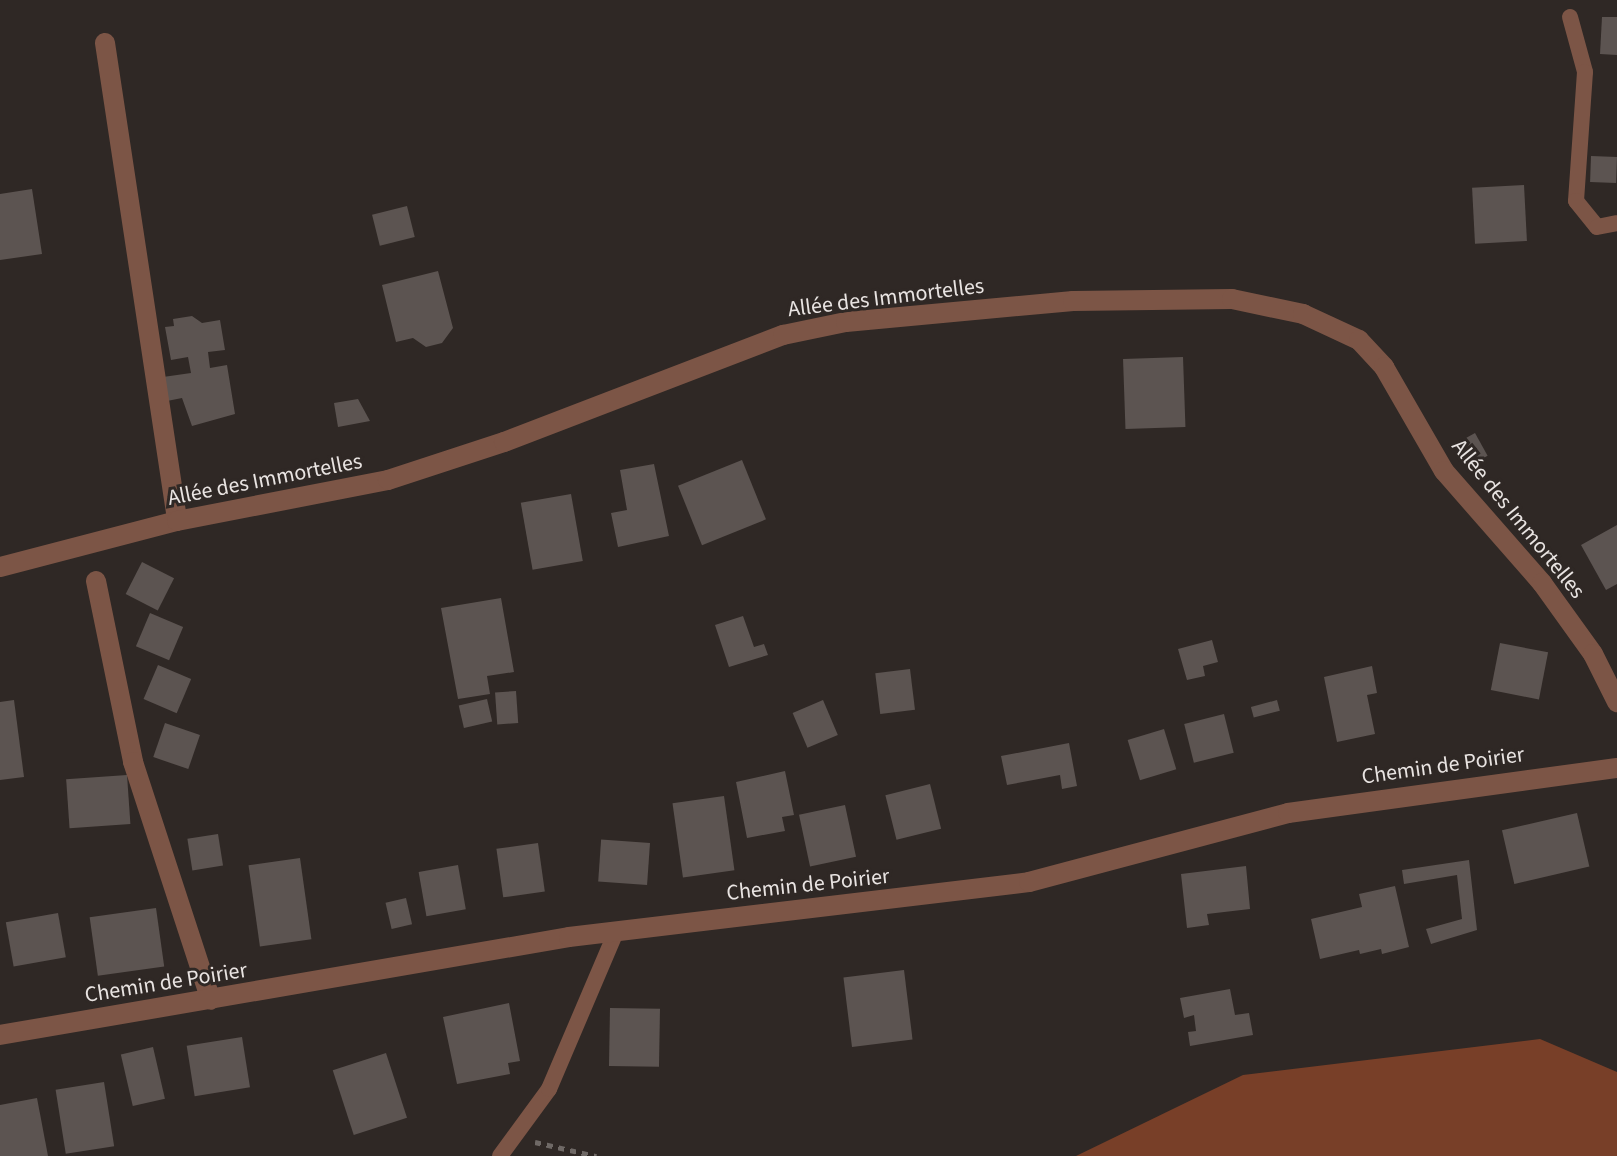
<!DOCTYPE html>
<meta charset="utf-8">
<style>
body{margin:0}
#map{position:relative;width:1617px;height:1156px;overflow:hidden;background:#2f2825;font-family:"Source Sans 3",sans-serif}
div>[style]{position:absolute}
.green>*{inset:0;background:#783f28}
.building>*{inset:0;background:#5c5451;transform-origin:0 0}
.path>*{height:5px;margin-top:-2.5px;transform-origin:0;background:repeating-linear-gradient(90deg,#6f6966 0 6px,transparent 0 12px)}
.service>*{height:16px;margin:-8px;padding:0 8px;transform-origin:8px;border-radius:8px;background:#7c5546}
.minor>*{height:20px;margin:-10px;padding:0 10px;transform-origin:10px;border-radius:10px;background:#7c5546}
span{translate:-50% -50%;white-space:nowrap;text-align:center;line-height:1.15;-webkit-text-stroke:6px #2f2825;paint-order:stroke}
.street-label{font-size:22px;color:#e9e4e2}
</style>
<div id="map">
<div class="green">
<i style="clip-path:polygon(1540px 1039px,1617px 1072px,1617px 1156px,1076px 1156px,1243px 1075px)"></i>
</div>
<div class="building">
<i style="clip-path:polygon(1602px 17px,1617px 17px,1617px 55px,1600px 54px)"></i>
<i style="left:1591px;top:156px;width:26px;height:26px;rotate:2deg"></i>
<i style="left:1524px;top:185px;width:56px;height:52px;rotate:87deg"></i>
<i style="clip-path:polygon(32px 189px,42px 254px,0 260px,0 194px)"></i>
<i style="left:407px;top:206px;width:32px;height:36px;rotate:76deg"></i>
<i style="clip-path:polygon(438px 271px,453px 328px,442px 343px,426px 347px,413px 338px,396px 342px,382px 285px)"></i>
<i style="clip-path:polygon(192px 316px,202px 323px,220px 320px,225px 350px,208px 352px,210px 368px,227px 365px,235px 414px,192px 426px,182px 398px,167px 401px,163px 377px,191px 373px,188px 357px,171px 360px,165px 327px,174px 326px,173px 319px)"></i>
<i style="left:1183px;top:357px;width:70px;height:60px;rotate:88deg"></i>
<i style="clip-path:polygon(358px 399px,370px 421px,338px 427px,334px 403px)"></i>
<i style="left:1475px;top:433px;width:26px;height:16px;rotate:61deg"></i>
<i style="left:742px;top:460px;width:64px;height:69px;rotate:68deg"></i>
<i style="clip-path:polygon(654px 464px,669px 536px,618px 547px,611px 513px,627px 510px,620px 470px)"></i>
<i style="left:571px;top:494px;width:68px;height:51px;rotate:80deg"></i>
<i style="clip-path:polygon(1617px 525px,1617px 584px,1606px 590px,1581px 545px)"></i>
<i style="left:142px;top:562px;width:36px;height:36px;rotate:27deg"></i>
<i style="clip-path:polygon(501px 598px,514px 672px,487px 676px,490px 694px,458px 699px,441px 608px)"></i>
<i style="left:150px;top:613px;width:36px;height:36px;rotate:23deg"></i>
<i style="clip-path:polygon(743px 616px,754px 647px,764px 644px,768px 655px,729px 667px,715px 625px)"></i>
<i style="clip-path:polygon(1212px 640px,1218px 662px,1203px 666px,1205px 676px,1187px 680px,1178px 649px)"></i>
<i style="left:1500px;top:643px;width:49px;height:48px;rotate:11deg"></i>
<i style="left:158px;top:665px;width:36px;height:37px;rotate:23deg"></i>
<i style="clip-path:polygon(1372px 666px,1377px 693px,1367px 695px,1375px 734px,1337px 742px,1324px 677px)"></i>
<i style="left:910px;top:669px;width:41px;height:35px;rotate:83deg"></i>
<i style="left:516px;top:691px;width:32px;height:21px;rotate:86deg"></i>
<i style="left:487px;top:699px;width:23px;height:29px;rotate:77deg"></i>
<i style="clip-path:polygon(14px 700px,24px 777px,0 780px,0 702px)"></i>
<i style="left:823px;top:700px;width:38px;height:33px;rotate:67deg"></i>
<i style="left:1277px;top:700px;width:11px;height:27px;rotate:75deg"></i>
<i style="left:1224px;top:714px;width:40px;height:41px;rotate:76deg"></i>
<i style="left:165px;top:723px;width:37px;height:36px;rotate:19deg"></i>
<i style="left:1164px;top:729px;width:42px;height:38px;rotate:73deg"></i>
<i style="clip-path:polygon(1069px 743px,1077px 786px,1062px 789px,1060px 775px,1007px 785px,1001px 756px)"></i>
<i style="clip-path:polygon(785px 771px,794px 815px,782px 817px,785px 831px,747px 838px,736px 782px)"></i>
<i style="left:127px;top:775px;width:49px;height:61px;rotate:86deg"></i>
<i style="left:930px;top:784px;width:46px;height:46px;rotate:76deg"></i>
<i style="left:724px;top:796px;width:75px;height:52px;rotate:82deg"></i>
<i style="left:845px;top:805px;width:53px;height:47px;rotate:78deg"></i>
<i style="left:1577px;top:813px;width:55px;height:77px;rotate:77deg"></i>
<i style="left:218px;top:834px;width:32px;height:31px;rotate:81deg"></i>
<i style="left:538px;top:843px;width:49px;height:42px;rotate:82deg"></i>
<i style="left:650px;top:843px;width:42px;height:49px;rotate:94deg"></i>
<i style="left:300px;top:858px;width:82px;height:52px;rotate:82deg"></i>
<i style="clip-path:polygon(1469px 860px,1477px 930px,1431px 944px,1426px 929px,1462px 919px,1457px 875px,1404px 884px,1402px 870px)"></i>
<i style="left:458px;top:865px;width:45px;height:40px;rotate:80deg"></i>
<i style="clip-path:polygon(1246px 866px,1250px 909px,1207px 914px,1209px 925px,1187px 928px,1181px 874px)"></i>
<i style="clip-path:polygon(1395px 886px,1409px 947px,1382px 954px,1381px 949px,1360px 954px,1359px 950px,1320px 959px,1311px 919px,1362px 907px,1359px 894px)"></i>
<i style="left:406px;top:898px;width:27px;height:21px;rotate:77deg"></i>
<i style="left:156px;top:908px;width:59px;height:67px;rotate:82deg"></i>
<i style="left:58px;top:913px;width:45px;height:53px;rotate:80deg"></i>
<i style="left:904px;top:970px;width:70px;height:61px;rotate:83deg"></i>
<i style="clip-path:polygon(1230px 989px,1235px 1015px,1249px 1013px,1253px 1035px,1190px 1046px,1188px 1032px,1196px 1031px,1194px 1015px,1184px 1018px,1180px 998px)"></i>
<i style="clip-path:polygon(509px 1003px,520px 1061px,508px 1063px,510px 1074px,457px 1084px,443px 1017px)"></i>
<i style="left:610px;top:1008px;width:50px;height:58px;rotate:1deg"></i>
<i style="left:242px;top:1037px;width:51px;height:56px;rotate:81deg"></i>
<i style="left:153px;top:1047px;width:53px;height:33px;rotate:77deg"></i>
<i style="left:386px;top:1053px;width:68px;height:56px;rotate:72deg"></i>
<i style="left:104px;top:1082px;width:65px;height:49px;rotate:81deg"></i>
<i style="clip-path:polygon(37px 1098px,48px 1156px,0 1156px,0 1105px)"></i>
</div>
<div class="path">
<i style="left:535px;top:1142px;width:63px;rotate:12.9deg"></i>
</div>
<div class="service">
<i style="left:1570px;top:17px;width:57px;rotate:74.7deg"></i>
<i style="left:1585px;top:72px;width:129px;rotate:94deg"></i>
<i style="left:1576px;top:201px;width:33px;rotate:51deg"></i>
<i style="left:1597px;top:227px;width:20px;rotate:-11deg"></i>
<i style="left:500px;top:1156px;width:83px;rotate:-53.8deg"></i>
<i style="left:549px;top:1089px;width:171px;rotate:-66.9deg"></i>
</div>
<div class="minor">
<i style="left:105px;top:43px;width:483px;rotate:81.4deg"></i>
<i style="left:0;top:567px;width:183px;rotate:-14.6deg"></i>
<i style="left:177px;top:521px;width:215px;rotate:-11deg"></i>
<i style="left:388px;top:480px;width:122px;rotate:-18.1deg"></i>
<i style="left:504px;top:442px;width:299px;rotate:-21deg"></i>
<i style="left:783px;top:335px;width:64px;rotate:-11.7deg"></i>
<i style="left:846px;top:322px;width:228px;rotate:-5.3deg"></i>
<i style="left:1073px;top:301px;width:159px;rotate:-0.7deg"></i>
<i style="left:1232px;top:299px;width:73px;rotate:11.9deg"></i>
<i style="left:1303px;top:314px;width:62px;rotate:24.9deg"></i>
<i style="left:1359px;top:340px;width:37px;rotate:47deg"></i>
<i style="left:1384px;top:367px;width:120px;rotate:60deg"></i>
<i style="left:1444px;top:471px;width:149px;rotate:48.8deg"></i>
<i style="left:1542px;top:583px;width:87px;rotate:54.3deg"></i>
<i style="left:1593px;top:654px;width:54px;rotate:63.4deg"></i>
<i style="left:96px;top:581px;width:185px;rotate:78.4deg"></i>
<i style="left:133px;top:762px;width:250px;rotate:71.9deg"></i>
<i style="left:0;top:1035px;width:577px;rotate:-9.77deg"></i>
<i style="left:569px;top:937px;width:463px;rotate:-6.8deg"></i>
<i style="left:1029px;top:882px;width:268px;rotate:-14.9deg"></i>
<i style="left:1288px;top:813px;width:332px;rotate:-7.8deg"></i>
</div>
<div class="street-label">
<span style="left:886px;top:298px;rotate:-7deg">Allée des Immortelles</span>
<span style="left:265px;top:480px;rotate:-11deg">Allée des Immortelles</span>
<span style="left:1518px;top:519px;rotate:51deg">Allée des Immortelles</span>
<span style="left:1443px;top:766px;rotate:-8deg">Chemin de Poirier</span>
<span style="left:808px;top:885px;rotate:-6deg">Chemin de Poirier</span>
<span style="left:166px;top:983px;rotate:-9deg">Chemin de Poirier</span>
</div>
</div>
